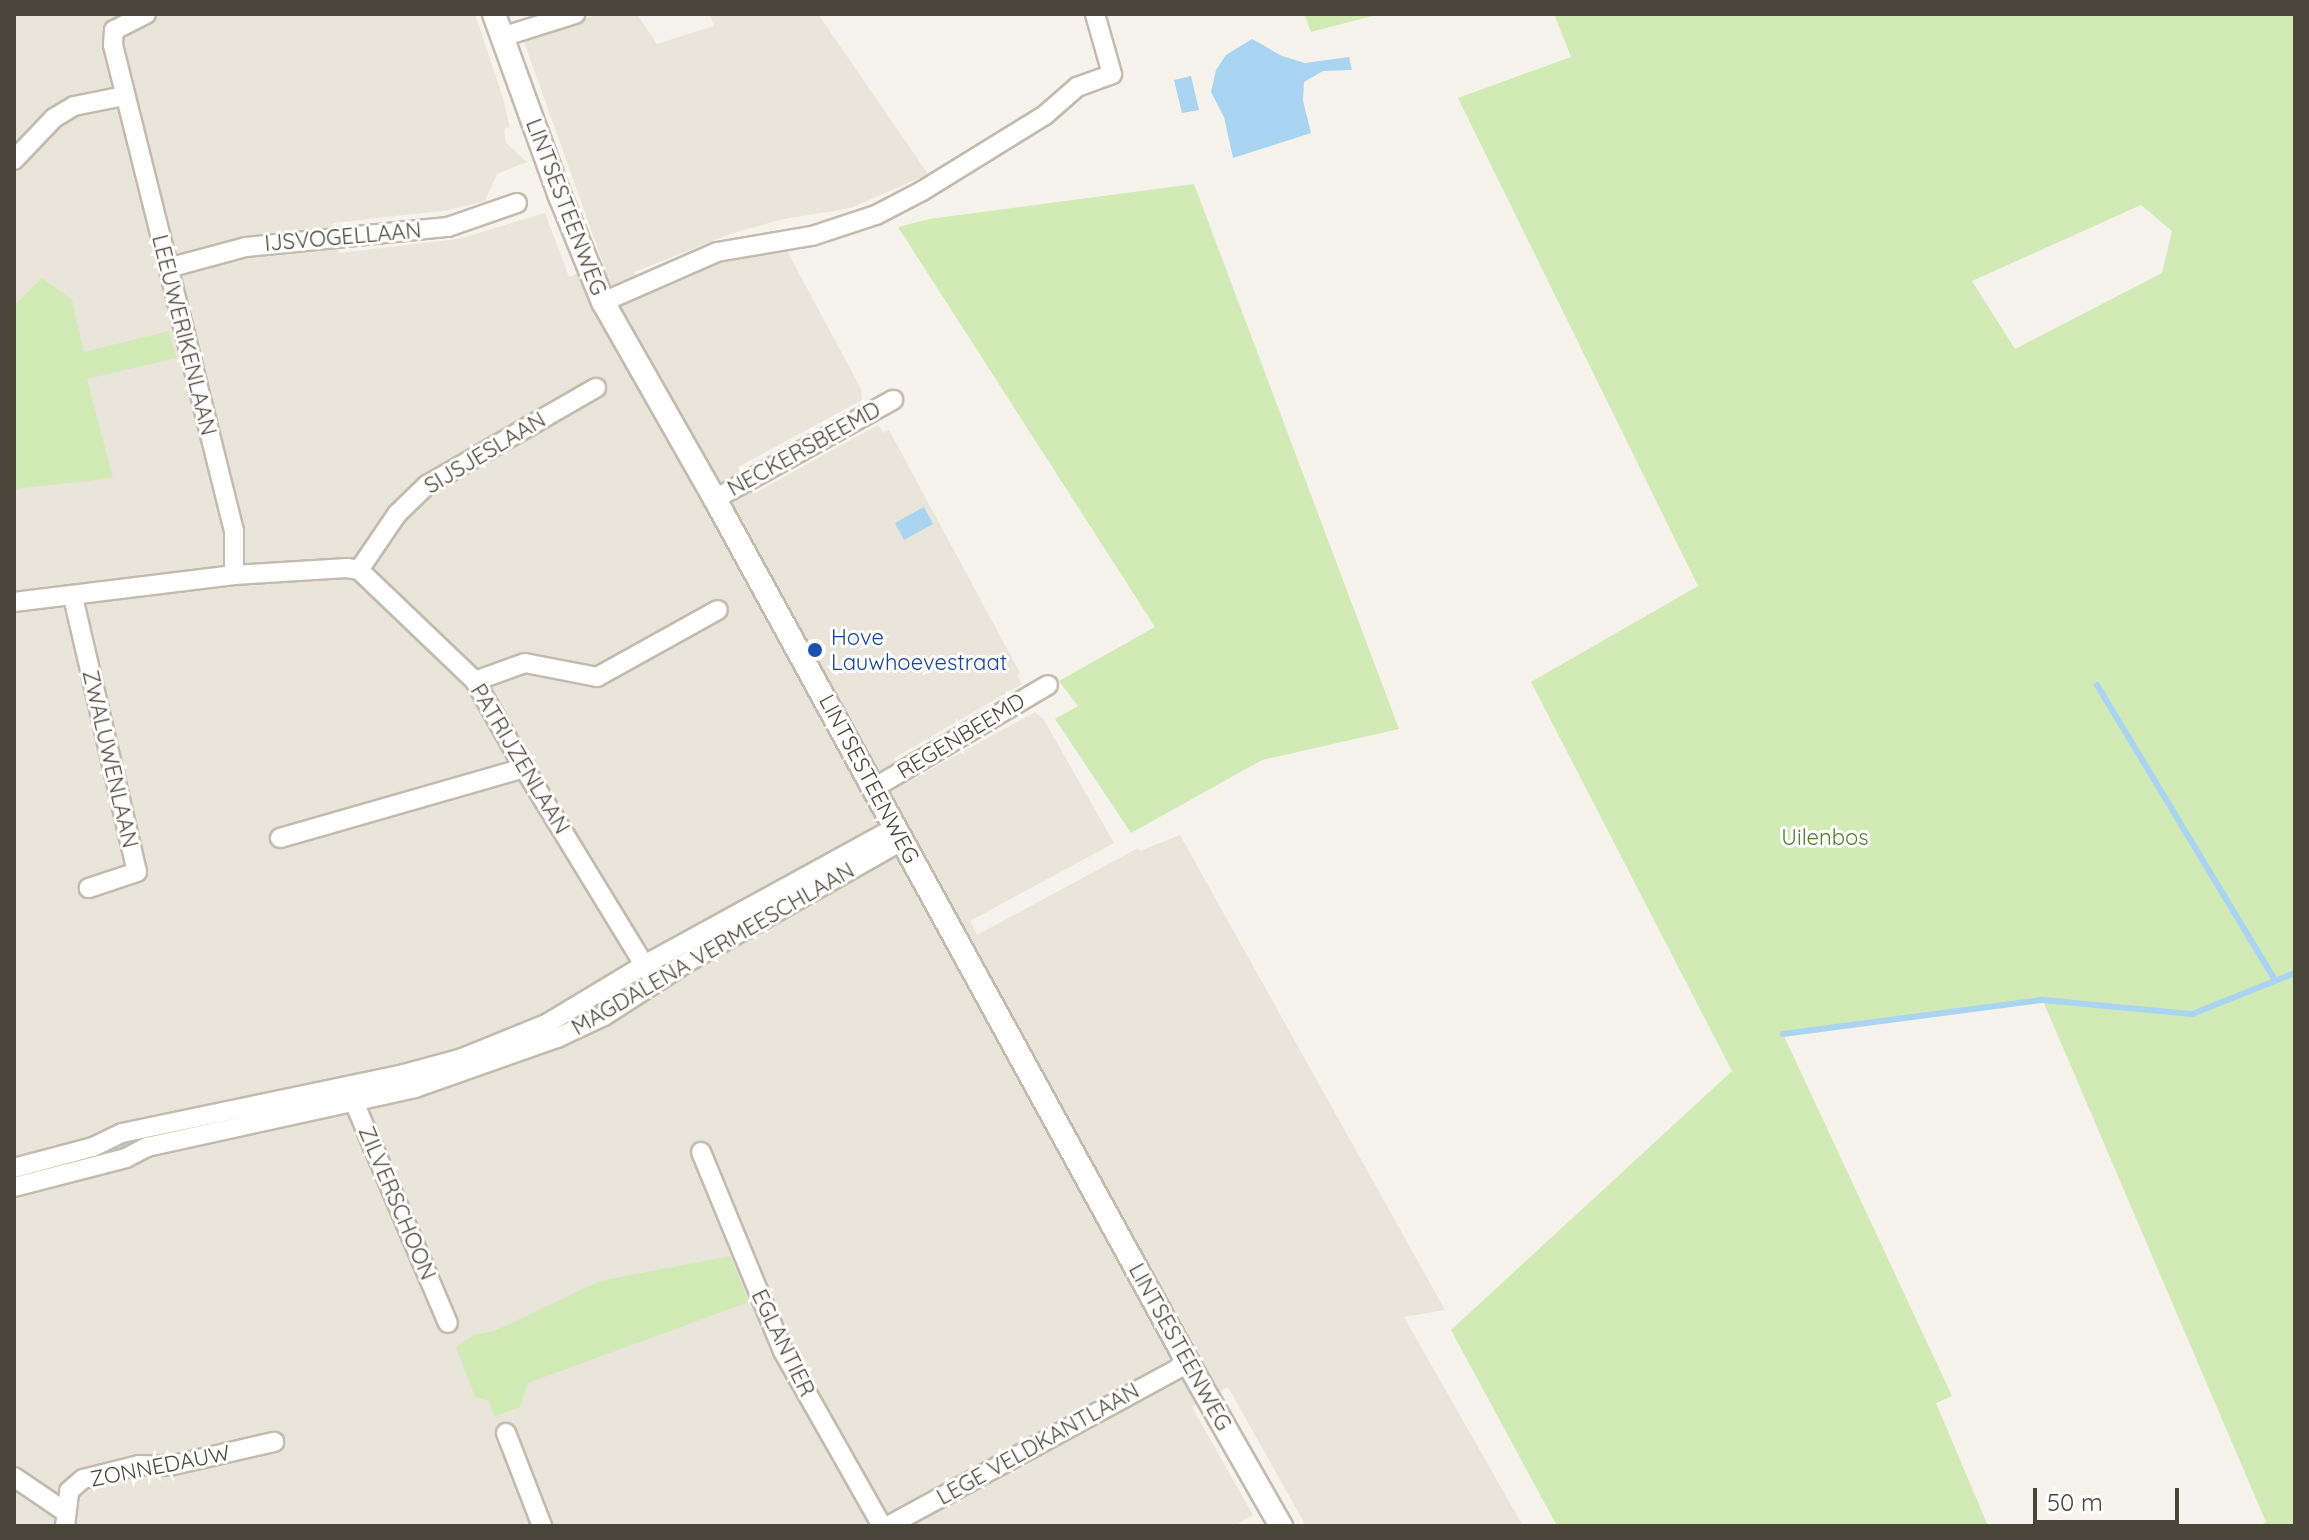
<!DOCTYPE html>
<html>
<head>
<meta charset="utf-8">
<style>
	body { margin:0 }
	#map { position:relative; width:2309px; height:1540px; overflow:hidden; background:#f6f3ec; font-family:Quicksand,sans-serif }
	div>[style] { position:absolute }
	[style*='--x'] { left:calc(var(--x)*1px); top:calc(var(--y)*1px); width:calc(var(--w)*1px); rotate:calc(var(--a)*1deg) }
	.residential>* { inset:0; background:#eae5da }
	.green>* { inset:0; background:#d2eab5 }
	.water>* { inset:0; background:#a9d4f2 }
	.stream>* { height:6px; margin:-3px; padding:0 3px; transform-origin:3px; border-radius:3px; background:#a9d4f2 }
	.roads { filter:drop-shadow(2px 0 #c2bbae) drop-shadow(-2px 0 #c2bbae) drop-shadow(0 2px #c2bbae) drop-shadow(0 -2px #c2bbae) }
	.minor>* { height:18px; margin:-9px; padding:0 9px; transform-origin:9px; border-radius:9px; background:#fff }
	.tertiary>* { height:22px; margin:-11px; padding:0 11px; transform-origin:11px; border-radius:11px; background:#fff }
	.dots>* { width:22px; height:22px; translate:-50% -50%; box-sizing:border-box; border:4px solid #fff; border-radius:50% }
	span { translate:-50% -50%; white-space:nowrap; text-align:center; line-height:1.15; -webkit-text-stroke:6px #fff; paint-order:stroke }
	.street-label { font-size:22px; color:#4b4439 }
	.transit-label { font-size:22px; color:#164399 }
	.left { translate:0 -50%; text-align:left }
	.park-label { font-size:22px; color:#4a7f2a }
	.frame { position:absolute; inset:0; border:16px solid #4b4439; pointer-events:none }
	.scale { position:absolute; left:2033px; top:1488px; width:146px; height:36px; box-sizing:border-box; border:4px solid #4b4439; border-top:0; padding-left:10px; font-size:24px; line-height:28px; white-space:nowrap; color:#4b4439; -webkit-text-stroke:6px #fff; paint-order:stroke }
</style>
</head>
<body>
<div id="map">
	<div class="residential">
		<div style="clip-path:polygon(14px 14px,475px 14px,503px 98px,510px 127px,504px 129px,506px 143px,527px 162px,497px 174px,485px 201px,449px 210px,333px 223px,339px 253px,458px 239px,545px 213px,569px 277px,603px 263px,523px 39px,599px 14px,637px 14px,657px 44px,714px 26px,710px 14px,818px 14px,928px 174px,851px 208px,784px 219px,730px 234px,634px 272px,645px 292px,731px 257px,786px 249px,861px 389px,862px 400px,738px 467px,753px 494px,878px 425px,883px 433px,889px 430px,1020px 673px,1017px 675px,1022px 684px,894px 758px,908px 782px,1035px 712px,1044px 720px,1114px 843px,970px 921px,977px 935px,1138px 848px,1140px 851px,1180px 835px,1445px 1310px,1404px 1317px,1523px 1526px,1306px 1526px,1228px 1387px,1192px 1407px,1253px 1515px,1234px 1526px,14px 1526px)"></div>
	</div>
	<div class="green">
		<div style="clip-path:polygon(1304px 14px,1380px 14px,1311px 32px)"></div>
		<div style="clip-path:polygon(evenodd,1554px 14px,2295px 14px,2295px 1526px,2259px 1526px,2266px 1522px,2043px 1001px,1783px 1034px,1952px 1396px,1936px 1403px,1988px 1526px,1557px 1526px,1451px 1330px,1732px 1071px,1531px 682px,1698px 586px,1458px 98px,1571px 57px,1554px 14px,2141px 205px,2172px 231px,2162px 273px,2015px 349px,1972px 281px,2141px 205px)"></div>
		<div style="clip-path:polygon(1194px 184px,1399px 729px,1262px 760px,1131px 833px,1055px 719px,1078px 706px,1059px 681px,1155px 627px,898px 227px,929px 219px)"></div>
		<div style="clip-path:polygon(42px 278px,72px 300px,84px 352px,169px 331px,176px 358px,87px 379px,113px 478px,14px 489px,14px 306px)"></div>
		<div style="clip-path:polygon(730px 1256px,749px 1302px,528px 1383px,520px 1407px,494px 1417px,489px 1401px,475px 1397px,456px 1347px,474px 1335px,494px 1331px,600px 1281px)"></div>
	</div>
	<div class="water">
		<div style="clip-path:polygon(1252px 39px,1282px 56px,1305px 63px,1349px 57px,1352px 70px,1323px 71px,1304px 82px,1303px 101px,1311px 133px,1233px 158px,1224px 117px,1211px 92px,1216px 70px,1226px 55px)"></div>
		<div style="clip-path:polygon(1191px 76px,1199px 110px,1182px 113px,1174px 80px)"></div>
		<div style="clip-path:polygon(924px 507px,933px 524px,904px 540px,895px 523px)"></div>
	</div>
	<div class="stream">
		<div style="--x:2097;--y:685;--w:342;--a:58.9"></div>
		<div style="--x:553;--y:1030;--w:64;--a:-27.8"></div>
		<div style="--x:1783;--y:1034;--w:262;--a:-7.5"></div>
		<div style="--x:2043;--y:1000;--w:150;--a:5.4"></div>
		<div style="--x:2192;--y:1014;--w:111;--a:-21.7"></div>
		<div style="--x:91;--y:1156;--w:40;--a:-20.2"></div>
		<div style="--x:129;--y:1142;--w:56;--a:-13.5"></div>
	</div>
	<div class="roads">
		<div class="minor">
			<div style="--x:146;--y:14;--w:36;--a:153"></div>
			<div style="--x:114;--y:30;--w:15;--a:94"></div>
			<div style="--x:113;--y:45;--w:501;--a:76.02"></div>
			<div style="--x:234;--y:531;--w:44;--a:90"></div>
			<div style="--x:502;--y:37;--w:77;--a:-17.5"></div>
			<div style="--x:14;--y:160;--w:58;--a:-46.4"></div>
			<div style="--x:54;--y:118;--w:23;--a:-31"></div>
			<div style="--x:74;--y:106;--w:51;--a:-11.3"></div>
			<div style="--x:168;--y:268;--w:81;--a:-15.1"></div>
			<div style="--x:246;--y:247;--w:203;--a:-5.7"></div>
			<div style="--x:448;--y:227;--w:73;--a:-19.2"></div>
			<div style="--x:603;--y:302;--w:124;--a:-23.7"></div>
			<div style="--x:717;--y:252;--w:96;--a:-9.6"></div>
			<div style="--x:812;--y:236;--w:67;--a:-18.2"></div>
			<div style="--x:876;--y:215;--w:52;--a:-27.6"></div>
			<div style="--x:922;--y:191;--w:145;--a:-31.7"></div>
			<div style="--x:1045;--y:115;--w:43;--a:-41.2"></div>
			<div style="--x:1077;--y:87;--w:37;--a:-20"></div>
			<div style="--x:1112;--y:74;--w:62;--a:-105.8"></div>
			<div style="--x:715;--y:499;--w:204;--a:-29.1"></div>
			<div style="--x:359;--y:570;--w:68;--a:-55.8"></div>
			<div style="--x:397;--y:514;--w:42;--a:-44"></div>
			<div style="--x:427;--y:485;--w:195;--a:-29.9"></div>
			<div style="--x:73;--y:597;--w:282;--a:76.9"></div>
			<div style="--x:137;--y:872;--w:51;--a:161.6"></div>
			<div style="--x:14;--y:602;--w:222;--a:-7"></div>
			<div style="--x:234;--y:575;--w:113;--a:-3.5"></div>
			<div style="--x:347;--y:568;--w:12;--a:9"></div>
			<div style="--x:359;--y:570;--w:161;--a:43.7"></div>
			<div style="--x:475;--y:681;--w:100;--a:60.6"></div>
			<div style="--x:524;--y:768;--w:240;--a:58.6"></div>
			<div style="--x:475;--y:681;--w:53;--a:-19.8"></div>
			<div style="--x:525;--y:663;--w:73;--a:11"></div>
			<div style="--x:597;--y:677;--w:138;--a:-29"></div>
			<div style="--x:874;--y:788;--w:202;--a:-30.6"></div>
			<div style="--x:280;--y:838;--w:254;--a:-16"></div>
			<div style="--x:349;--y:1090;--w:253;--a:67"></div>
			<div style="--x:701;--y:1152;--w:215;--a:67.6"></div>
			<div style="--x:783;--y:1351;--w:201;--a:60.5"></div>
			<div style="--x:14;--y:1168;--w:82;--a:-14.9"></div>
			<div style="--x:93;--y:1147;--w:32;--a:-26"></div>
			<div style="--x:122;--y:1133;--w:288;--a:-11.8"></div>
			<div style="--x:404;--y:1074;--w:60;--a:-15.4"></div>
			<div style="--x:462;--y:1058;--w:93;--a:-22.1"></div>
			<div style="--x:548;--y:1023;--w:112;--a:-31.1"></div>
			<div style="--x:644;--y:965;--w:285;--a:-28.7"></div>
			<div style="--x:14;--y:1187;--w:116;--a:-14.5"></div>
			<div style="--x:126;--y:1158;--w:24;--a:-28"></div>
			<div style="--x:147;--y:1147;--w:274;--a:-12.4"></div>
			<div style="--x:415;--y:1088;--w:151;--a:-19.4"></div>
			<div style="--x:557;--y:1038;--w:52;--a:-25.1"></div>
			<div style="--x:604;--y:1016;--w:98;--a:-32.9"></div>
			<div style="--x:686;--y:963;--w:248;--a:-29.5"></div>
			<div style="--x:506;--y:1433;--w:100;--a:68.8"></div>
			<div style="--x:14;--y:1477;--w:60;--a:34.2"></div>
			<div style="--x:65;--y:1526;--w:35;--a:-83"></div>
			<div style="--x:69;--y:1491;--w:18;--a:-41"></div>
			<div style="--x:83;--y:1479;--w:58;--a:-14"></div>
			<div style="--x:139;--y:1465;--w:30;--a:2"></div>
			<div style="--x:169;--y:1466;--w:108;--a:-12.9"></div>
			<div style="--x:888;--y:1526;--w:341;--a:-28.5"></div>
		</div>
		<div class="tertiary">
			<div style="--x:494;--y:14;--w:194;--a:70.1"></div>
			<div style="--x:560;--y:196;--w:114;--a:67.9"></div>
			<div style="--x:603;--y:302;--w:227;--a:60.4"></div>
			<div style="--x:715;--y:499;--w:985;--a:61.3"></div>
			<div style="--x:1188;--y:1363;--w:188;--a:60.3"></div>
		</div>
	</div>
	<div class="dots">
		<div style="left:815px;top:650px;background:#1a4fb4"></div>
	</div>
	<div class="street-label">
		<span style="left:566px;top:207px;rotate:69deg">LINTSESTEENWEG</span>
		<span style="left:343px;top:237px;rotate:-5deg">IJSVOGELLAAN</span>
		<span style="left:184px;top:335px;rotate:76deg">LEEUWERIKENLAAN</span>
		<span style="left:804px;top:449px;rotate:-29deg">NECKERSBEEMD</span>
		<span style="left:485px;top:453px;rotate:-31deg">SIJSJESLAAN</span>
		<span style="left:961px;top:736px;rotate:-31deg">REGENBEEMD</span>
		<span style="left:110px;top:759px;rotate:77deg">ZWALUWENLAAN</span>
		<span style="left:520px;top:759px;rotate:59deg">PATRIJZENLAAN</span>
		<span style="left:869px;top:779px;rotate:62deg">LINTSESTEENWEG</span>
		<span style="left:713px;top:949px;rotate:-30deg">MAGDALENA VERMEESCHLAAN</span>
		<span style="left:397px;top:1203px;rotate:67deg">ZILVERSCHOON</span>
		<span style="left:783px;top:1343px;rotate:64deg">EGLANTIER</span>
		<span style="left:1180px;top:1347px;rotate:61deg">LINTSESTEENWEG</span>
		<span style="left:1038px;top:1444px;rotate:-29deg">LEGE VELDKANTLAAN</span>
		<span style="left:160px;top:1466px;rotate:-11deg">ZONNEDAUW</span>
	</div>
	<div class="transit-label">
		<span class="left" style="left:831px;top:650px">Hove<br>Lauwhoevestraat</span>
	</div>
	<div class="park-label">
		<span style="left:1825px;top:838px">Uilenbos</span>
	</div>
	<div class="frame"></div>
	<div class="scale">50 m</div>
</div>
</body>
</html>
